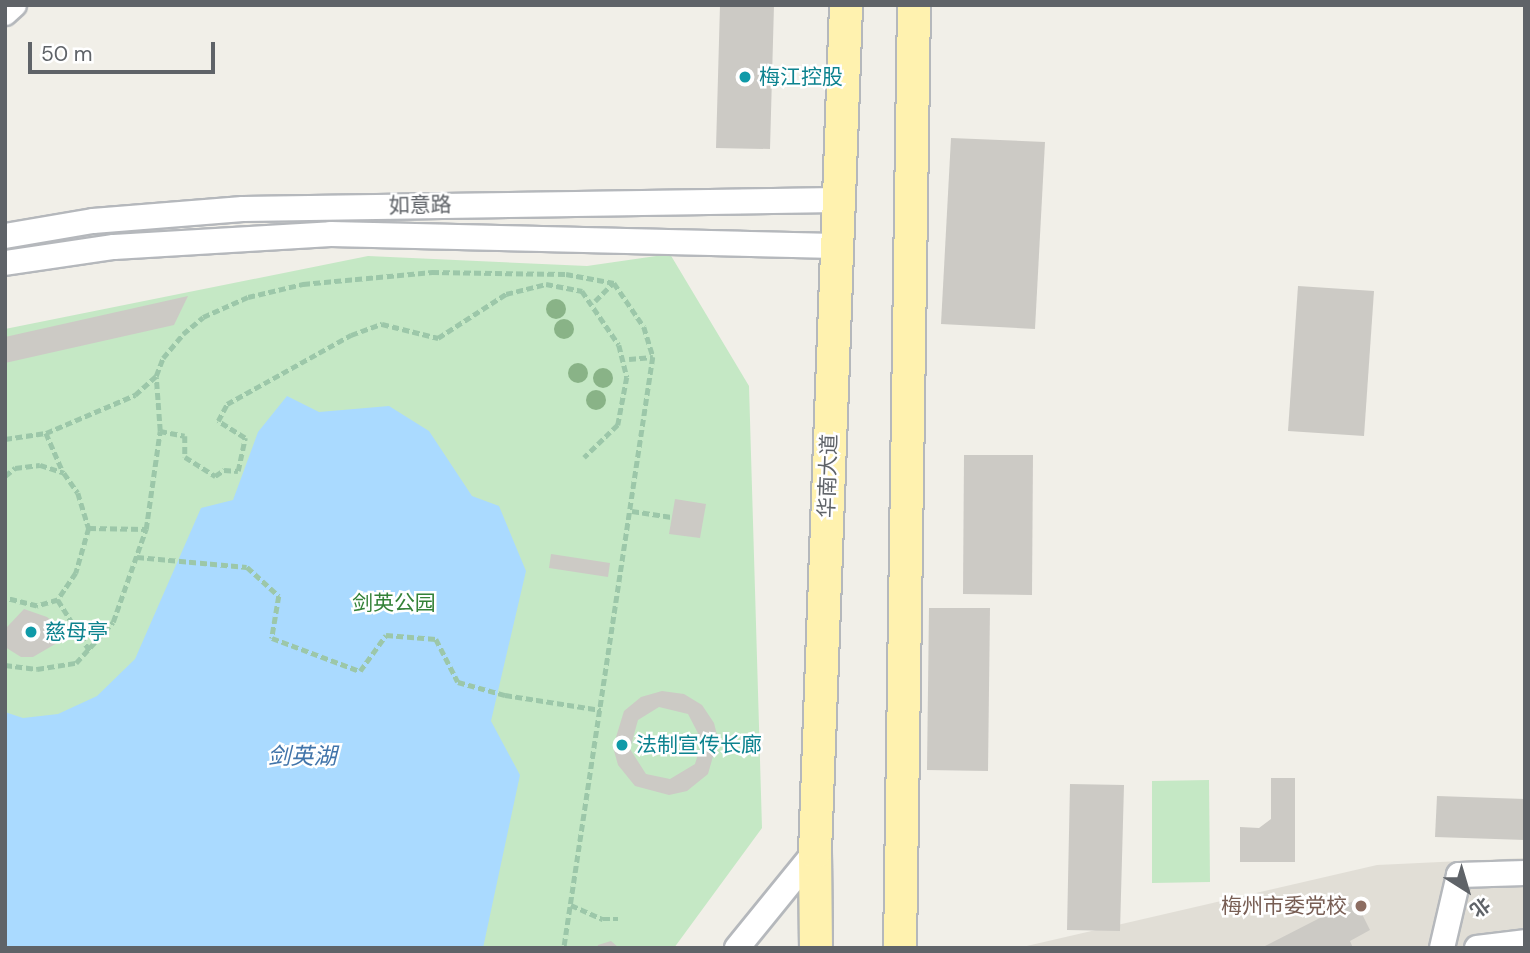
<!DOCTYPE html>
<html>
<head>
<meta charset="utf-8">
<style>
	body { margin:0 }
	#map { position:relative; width:1530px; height:953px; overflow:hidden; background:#f1efe8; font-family:"DM Sans","Noto Sans SC",sans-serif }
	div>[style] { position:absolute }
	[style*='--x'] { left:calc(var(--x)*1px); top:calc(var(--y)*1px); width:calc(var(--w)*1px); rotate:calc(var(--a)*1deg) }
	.education>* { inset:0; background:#e1ded6 }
	.green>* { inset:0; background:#c5e8c5 }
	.water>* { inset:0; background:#aadaff }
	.building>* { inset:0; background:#cccac5 }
	.path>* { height:4.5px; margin-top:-2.25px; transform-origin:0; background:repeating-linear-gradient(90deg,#9cc7a9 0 7px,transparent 0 10.5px) }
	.roads { filter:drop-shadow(2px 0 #b5b8bc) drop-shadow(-2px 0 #b5b8bc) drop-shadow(0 2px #b5b8bc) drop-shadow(0 -2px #b5b8bc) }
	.minor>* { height:24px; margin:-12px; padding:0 12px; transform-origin:12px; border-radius:12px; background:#fff }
	.major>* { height:32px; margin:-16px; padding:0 16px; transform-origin:16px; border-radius:16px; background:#fff2af }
	.trees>* { width:20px; height:20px; margin:-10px; border-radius:50%; background:#89b387 }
	.dots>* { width:19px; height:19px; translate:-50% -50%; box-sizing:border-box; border:4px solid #fff; border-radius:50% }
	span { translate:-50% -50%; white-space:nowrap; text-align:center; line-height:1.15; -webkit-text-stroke:5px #fff; paint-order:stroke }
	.culture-label { font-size:21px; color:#0d838f }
	.left { translate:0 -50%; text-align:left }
	.street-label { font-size:21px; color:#5f6368 }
	.park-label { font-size:21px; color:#348238 }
	.education-label { font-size:21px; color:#785e54 }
	.right { translate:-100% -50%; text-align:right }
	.water-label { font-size:23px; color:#4174aa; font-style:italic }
	.frame { position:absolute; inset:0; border:7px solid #5f6368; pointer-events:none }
	.north { position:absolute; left:1432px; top:855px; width:70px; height:70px; -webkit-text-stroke:5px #fff; paint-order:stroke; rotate:143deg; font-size:19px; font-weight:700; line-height:28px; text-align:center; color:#5f6368 }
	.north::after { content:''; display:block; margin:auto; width:24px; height:32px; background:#5f6368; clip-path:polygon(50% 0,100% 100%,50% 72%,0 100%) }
	.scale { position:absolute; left:28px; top:42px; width:187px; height:32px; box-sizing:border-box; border:4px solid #5f6368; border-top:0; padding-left:9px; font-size:21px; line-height:24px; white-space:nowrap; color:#5f6368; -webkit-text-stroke:5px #fff; paint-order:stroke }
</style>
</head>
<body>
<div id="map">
	<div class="education">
		<div style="clip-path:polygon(1525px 858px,1525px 948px,1018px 948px,1377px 865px)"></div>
	</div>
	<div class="green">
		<div style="clip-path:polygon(670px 254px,749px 386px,762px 828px,674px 948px,5px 948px,5px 329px,368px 256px,587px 266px)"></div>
		<div style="clip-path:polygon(1209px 780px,1210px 882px,1152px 883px,1152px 781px)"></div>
	</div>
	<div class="water">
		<div style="clip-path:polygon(287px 396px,319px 412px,389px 406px,429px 431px,472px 496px,499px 506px,526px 571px,491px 721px,520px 775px,483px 948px,5px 948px,5px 712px,23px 718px,58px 714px,97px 696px,135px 659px,201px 508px,233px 500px,258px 432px)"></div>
	</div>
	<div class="building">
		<div style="clip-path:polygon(720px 5px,774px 5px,770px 149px,716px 148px)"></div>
		<div style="clip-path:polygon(951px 138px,1045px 142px,1035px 329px,941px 324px)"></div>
		<div style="clip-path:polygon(1298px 286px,1374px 291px,1364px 436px,1288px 431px)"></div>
		<div style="clip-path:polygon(188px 296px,174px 325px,5px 363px,5px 337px)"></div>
		<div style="clip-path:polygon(964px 455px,1033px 455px,1032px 595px,963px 594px)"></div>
		<div style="clip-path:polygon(675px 499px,706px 504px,700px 538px,669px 534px)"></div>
		<div style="clip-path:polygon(551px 554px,610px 563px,608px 577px,549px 568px)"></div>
		<div style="clip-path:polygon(929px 608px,990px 608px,988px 771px,927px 770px)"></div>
		<div style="clip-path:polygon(24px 609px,47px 617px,57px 625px,57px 643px,33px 657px,21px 657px,5px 647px,7px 627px)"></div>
		<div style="clip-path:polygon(evenodd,662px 691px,684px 694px,702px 705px,714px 723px,718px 739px,708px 774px,687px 791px,669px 795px,635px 786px,618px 765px,613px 747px,624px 711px,641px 697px,662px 691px,659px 707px,688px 714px,702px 741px,695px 764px,670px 779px,646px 774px,630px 749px,638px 720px,659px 707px)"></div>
		<div style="clip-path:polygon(1271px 778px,1295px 778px,1295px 862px,1240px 862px,1240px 827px,1259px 828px,1271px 819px)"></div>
		<div style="clip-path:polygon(1070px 784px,1124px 785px,1120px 931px,1067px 930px)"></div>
		<div style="clip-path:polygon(1437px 796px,1525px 799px,1525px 840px,1435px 837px)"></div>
		<div style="clip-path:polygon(1355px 900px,1370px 930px,1350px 941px,1353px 948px,1261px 948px)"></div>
		<div style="clip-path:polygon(611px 941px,619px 948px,597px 948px,598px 945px)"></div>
	</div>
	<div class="path">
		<div style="--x:595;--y:301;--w:25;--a:-45"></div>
		<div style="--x:629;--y:359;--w:24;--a:-5"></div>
		<div style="--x:160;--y:431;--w:25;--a:11"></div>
		<div style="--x:185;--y:436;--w:21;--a:90"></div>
		<div style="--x:185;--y:457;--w:36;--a:32"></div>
		<div style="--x:215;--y:476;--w:11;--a:-34"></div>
		<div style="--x:224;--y:470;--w:14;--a:4"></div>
		<div style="--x:238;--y:471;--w:34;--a:-78"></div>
		<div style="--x:245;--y:438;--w:32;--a:-148"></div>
		<div style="--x:218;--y:421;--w:19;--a:-62"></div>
		<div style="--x:227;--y:404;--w:142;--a:-29.1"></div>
		<div style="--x:351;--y:335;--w:33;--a:-20"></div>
		<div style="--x:382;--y:324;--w:58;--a:14"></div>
		<div style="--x:438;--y:338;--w:81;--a:-32.9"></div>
		<div style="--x:506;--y:294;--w:41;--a:-14"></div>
		<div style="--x:546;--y:284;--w:37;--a:11"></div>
		<div style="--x:582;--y:291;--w:65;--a:55.6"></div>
		<div style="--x:619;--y:345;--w:33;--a:76"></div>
		<div style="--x:627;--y:377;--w:49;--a:100.6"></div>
		<div style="--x:618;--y:425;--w:47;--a:135.9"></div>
		<div style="--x:46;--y:433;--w:43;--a:66.4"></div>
		<div style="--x:5;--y:439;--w:41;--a:-8.3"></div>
		<div style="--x:46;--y:433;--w:97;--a:-23.1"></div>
		<div style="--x:135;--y:395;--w:28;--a:-42"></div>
		<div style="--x:156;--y:376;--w:19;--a:-69"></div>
		<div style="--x:163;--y:358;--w:31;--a:-50"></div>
		<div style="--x:183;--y:334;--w:26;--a:-40"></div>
		<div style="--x:203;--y:317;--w:49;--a:-24"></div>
		<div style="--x:248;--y:297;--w:57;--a:-13.3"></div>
		<div style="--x:303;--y:284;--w:130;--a:-5.3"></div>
		<div style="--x:432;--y:272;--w:134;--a:0.9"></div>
		<div style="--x:566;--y:274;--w:49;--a:10.6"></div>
		<div style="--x:614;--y:283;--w:53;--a:55.7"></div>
		<div style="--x:644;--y:327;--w:31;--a:73"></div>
		<div style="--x:653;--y:357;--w:598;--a:98.56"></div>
		<div style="--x:5;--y:476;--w:13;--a:-39"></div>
		<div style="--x:15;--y:468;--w:25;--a:-7"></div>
		<div style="--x:40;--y:465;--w:25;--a:18"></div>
		<div style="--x:64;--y:473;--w:24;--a:55"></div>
		<div style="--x:78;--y:493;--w:37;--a:73"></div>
		<div style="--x:89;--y:528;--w:47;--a:106.1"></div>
		<div style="--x:76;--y:573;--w:32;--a:124"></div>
		<div style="--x:58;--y:600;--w:22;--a:164"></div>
		<div style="--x:37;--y:606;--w:33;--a:-166"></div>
		<div style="--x:632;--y:511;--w:40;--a:8.5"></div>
		<div style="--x:89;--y:528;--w:57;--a:1"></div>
		<div style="--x:137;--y:557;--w:110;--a:5.2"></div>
		<div style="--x:247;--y:567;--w:43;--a:42.2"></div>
		<div style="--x:279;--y:596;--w:43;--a:99.5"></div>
		<div style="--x:272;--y:638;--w:94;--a:20.6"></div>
		<div style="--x:360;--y:671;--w:44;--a:-54.2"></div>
		<div style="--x:386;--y:635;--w:50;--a:4.6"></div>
		<div style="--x:436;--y:639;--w:48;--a:62.9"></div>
		<div style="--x:458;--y:682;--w:49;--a:15.5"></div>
		<div style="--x:505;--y:695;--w:97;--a:8.9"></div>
		<div style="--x:58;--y:600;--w:60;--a:57.9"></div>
		<div style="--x:5;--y:665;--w:32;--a:7"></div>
		<div style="--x:37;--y:669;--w:39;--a:-9"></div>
		<div style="--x:76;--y:663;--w:55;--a:-47.9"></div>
		<div style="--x:113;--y:622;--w:99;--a:-70.5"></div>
		<div style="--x:146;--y:529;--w:99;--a:-81.9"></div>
		<div style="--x:160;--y:431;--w:54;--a:-94.2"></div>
		<div style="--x:571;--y:905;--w:35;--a:24"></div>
		<div style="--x:603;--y:919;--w:15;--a:0"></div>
	</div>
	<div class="roads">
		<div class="minor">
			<div style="--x:5;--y:13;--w:12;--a:-42"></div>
			<div style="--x:5;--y:236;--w:89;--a:-9.7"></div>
			<div style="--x:93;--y:221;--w:150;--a:-4.6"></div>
			<div style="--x:243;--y:209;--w:594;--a:-0.87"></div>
			<div style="--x:5;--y:263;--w:110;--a:-8.4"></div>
			<div style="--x:114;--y:247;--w:217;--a:-3.4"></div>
			<div style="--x:331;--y:234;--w:504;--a:1.36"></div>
			<div style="--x:737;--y:948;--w:124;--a:-50.9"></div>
			<div style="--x:1442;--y:948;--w:75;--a:-76.9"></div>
			<div style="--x:1459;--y:875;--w:66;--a:-1.7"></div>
			<div style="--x:1477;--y:948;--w:48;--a:-7.1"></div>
		</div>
		<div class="major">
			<div style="--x:816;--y:948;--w:96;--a:-90.6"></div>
			<div style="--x:815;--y:852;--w:848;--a:-87.9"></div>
			<div style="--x:900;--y:948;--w:943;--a:-89.15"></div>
		</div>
	</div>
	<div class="trees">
		<div style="left:556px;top:309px"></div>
		<div style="left:564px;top:329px"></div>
		<div style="left:578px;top:373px"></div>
		<div style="left:603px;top:378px"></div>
		<div style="left:596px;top:400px"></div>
	</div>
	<div class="dots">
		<div style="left:745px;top:77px;background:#0f9aa8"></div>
		<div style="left:31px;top:632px;background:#0f9aa8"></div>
		<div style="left:622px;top:745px;background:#0f9aa8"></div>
		<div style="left:1361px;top:906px;background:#8d6e63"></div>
	</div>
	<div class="culture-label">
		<span class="left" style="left:759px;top:77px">梅江控股</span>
		<span class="left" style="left:45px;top:632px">慈母亭</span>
		<span class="left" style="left:636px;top:745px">法制宣传长廊</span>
	</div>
	<div class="street-label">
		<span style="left:420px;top:205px;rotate:-1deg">如意路</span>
		<span style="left:828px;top:476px;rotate:-88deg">华南大道</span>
	</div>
	<div class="park-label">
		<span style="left:394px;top:603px">剑英公园</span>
	</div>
	<div class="education-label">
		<span class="right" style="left:1347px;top:906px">梅州市委党校</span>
	</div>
	<div class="water-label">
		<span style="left:302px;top:756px">剑英湖</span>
	</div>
	<div class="frame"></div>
	<div class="north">北</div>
	<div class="scale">50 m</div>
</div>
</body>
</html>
